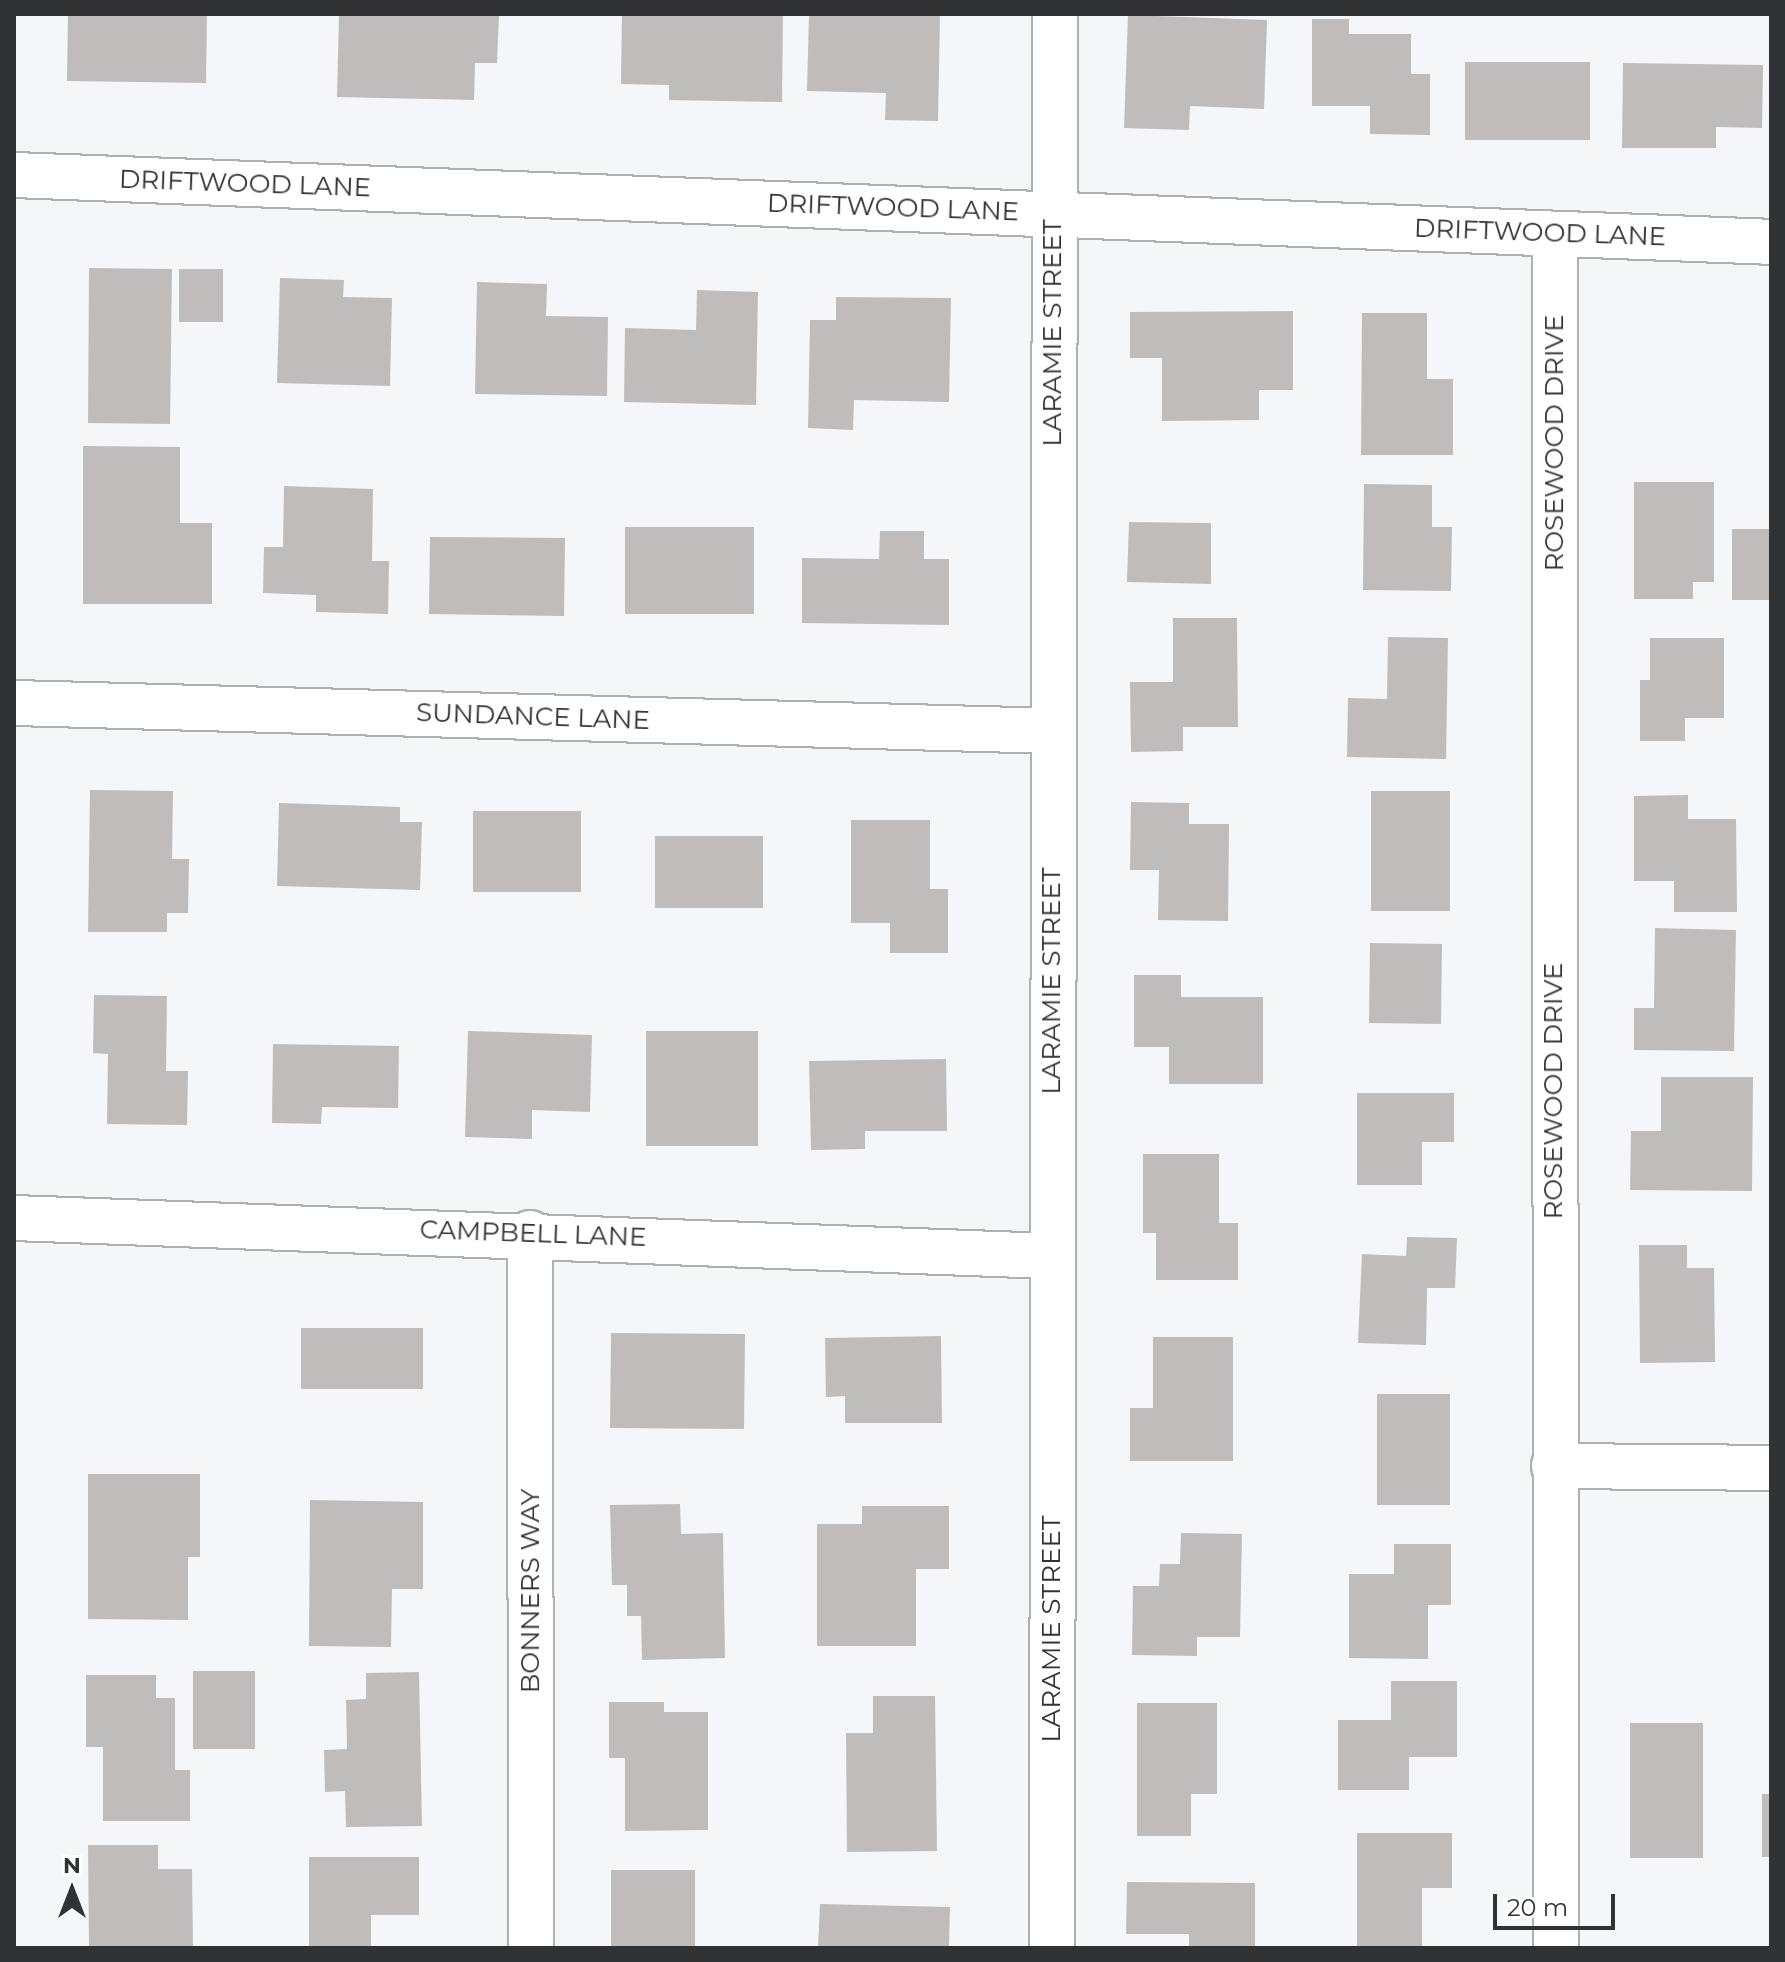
<!DOCTYPE html>
<html>
<head>
<meta charset="utf-8">
<style>
	body { margin:0 }
	#map { position:relative; width:1785px; height:1962px; overflow:hidden; background:#f4f6f8; font-family:Montserrat,sans-serif }
	div>[style] { position:absolute }
	[style*='--x'] { left:calc(var(--x)*1px); top:calc(var(--y)*1px); width:calc(var(--w)*1px); rotate:calc(var(--a)*1deg) }
	.building>* { inset:0; background:#bfbdbb }
	.roads { filter:drop-shadow(2px 0 #aeb0b2) drop-shadow(-2px 0 #aeb0b2) drop-shadow(0 2px #aeb0b2) drop-shadow(0 -2px #aeb0b2) }
	.minor>* { height:44px; margin:-22px; padding:0 22px; transform-origin:22px; border-radius:22px; background:#fff }
	span { translate:-50% -50%; white-space:nowrap; text-align:center; line-height:1.15; -webkit-text-stroke:7px #fff; paint-order:stroke }
	.street-label { font-size:26px; color:#313233 }
	.frame { position:absolute; inset:0; border:16px solid #313233; pointer-events:none }
	.north { position:absolute; left:32px; top:1850px; width:80px; height:80px; -webkit-text-stroke:6px #fff; paint-order:stroke; rotate:0deg; font-size:22px; font-weight:700; line-height:32px; text-align:center; color:#313233 }
	.north::after { content:''; display:block; margin:auto; width:28px; height:36px; background:#313233; clip-path:polygon(50% 0,100% 100%,50% 72%,0 100%) }
	.scale { position:absolute; left:1493px; top:1894px; width:122px; height:36px; box-sizing:border-box; border:4px solid #313233; border-top:0; padding-left:10px; font-size:24px; line-height:28px; white-space:nowrap; color:#313233; -webkit-text-stroke:6px #fff; paint-order:stroke }
</style>
</head>
<body>
<div id="map">
	<div class="building">
		<div style="clip-path:polygon(68px 14px,207px 14px,206px 83px,67px 81px)"></div>
		<div style="clip-path:polygon(339px 14px,499px 14px,497px 63px,475px 63px,474px 100px,337px 97px)"></div>
		<div style="clip-path:polygon(622px 14px,783px 14px,782px 102px,669px 100px,669px 85px,621px 84px)"></div>
		<div style="clip-path:polygon(809px 14px,940px 14px,938px 121px,885px 120px,886px 93px,807px 91px)"></div>
		<div style="clip-path:polygon(1128px 15px,1267px 20px,1264px 109px,1190px 106px,1189px 130px,1124px 128px)"></div>
		<div style="clip-path:polygon(1312px 19px,1349px 19px,1349px 34px,1411px 34px,1411px 74px,1430px 74px,1430px 135px,1370px 134px,1370px 106px,1312px 106px)"></div>
		<div style="clip-path:polygon(1465px 62px,1590px 62px,1590px 140px,1465px 140px)"></div>
		<div style="clip-path:polygon(1623px 63px,1763px 65px,1762px 128px,1716px 127px,1716px 148px,1622px 148px)"></div>
		<div style="clip-path:polygon(89px 268px,172px 269px,170px 424px,88px 423px)"></div>
		<div style="clip-path:polygon(179px 269px,223px 269px,223px 322px,179px 322px)"></div>
		<div style="clip-path:polygon(280px 278px,344px 280px,343px 297px,392px 298px,390px 386px,277px 383px)"></div>
		<div style="clip-path:polygon(477px 282px,547px 284px,546px 316px,608px 317px,607px 396px,475px 394px)"></div>
		<div style="clip-path:polygon(697px 290px,758px 292px,756px 405px,624px 402px,625px 328px,696px 330px)"></div>
		<div style="clip-path:polygon(836px 297px,951px 298px,949px 402px,854px 400px,853px 430px,808px 428px,810px 320px,836px 320px)"></div>
		<div style="clip-path:polygon(1293px 311px,1293px 390px,1259px 390px,1259px 420px,1162px 421px,1162px 358px,1130px 358px,1130px 312px)"></div>
		<div style="clip-path:polygon(1362px 313px,1427px 313px,1427px 379px,1453px 379px,1453px 455px,1361px 455px)"></div>
		<div style="clip-path:polygon(83px 446px,180px 447px,180px 523px,212px 523px,212px 604px,83px 604px)"></div>
		<div style="clip-path:polygon(1634px 482px,1714px 482px,1714px 582px,1693px 582px,1693px 599px,1634px 599px)"></div>
		<div style="clip-path:polygon(1364px 484px,1432px 485px,1432px 527px,1452px 527px,1451px 591px,1363px 590px)"></div>
		<div style="clip-path:polygon(284px 486px,373px 489px,372px 561px,389px 561px,388px 614px,316px 612px,316px 595px,263px 593px,264px 547px,283px 547px)"></div>
		<div style="clip-path:polygon(1129px 522px,1211px 523px,1211px 584px,1127px 582px)"></div>
		<div style="clip-path:polygon(625px 527px,754px 527px,754px 614px,625px 614px)"></div>
		<div style="clip-path:polygon(1732px 529px,1771px 529px,1771px 600px,1732px 600px)"></div>
		<div style="clip-path:polygon(880px 531px,924px 531px,924px 559px,949px 559px,949px 625px,802px 623px,802px 558px,879px 559px)"></div>
		<div style="clip-path:polygon(430px 537px,565px 538px,564px 616px,429px 614px)"></div>
		<div style="clip-path:polygon(1173px 618px,1237px 618px,1238px 727px,1183px 727px,1183px 751px,1131px 752px,1130px 682px,1173px 682px)"></div>
		<div style="clip-path:polygon(1388px 637px,1448px 638px,1446px 759px,1347px 757px,1348px 698px,1387px 699px)"></div>
		<div style="clip-path:polygon(1650px 638px,1724px 638px,1724px 718px,1685px 718px,1685px 741px,1640px 741px,1640px 680px,1650px 680px)"></div>
		<div style="clip-path:polygon(90px 790px,173px 791px,172px 859px,189px 859px,188px 913px,167px 913px,167px 932px,88px 932px)"></div>
		<div style="clip-path:polygon(1371px 791px,1450px 791px,1450px 911px,1371px 911px)"></div>
		<div style="clip-path:polygon(1688px 795px,1688px 819px,1736px 819px,1737px 912px,1674px 912px,1674px 881px,1634px 881px,1634px 796px)"></div>
		<div style="clip-path:polygon(1131px 802px,1189px 803px,1189px 824px,1229px 824px,1228px 921px,1158px 920px,1159px 870px,1130px 870px)"></div>
		<div style="clip-path:polygon(279px 803px,400px 807px,400px 822px,422px 822px,420px 890px,277px 886px)"></div>
		<div style="clip-path:polygon(473px 811px,581px 811px,581px 892px,473px 892px)"></div>
		<div style="clip-path:polygon(851px 820px,930px 820px,930px 889px,948px 889px,948px 953px,890px 953px,890px 923px,851px 923px)"></div>
		<div style="clip-path:polygon(655px 836px,763px 836px,763px 908px,655px 908px)"></div>
		<div style="clip-path:polygon(1655px 928px,1736px 930px,1734px 1051px,1634px 1050px,1634px 1008px,1654px 1008px)"></div>
		<div style="clip-path:polygon(1370px 943px,1442px 944px,1441px 1024px,1369px 1023px)"></div>
		<div style="clip-path:polygon(1134px 975px,1181px 975px,1181px 997px,1263px 997px,1263px 1084px,1169px 1084px,1169px 1047px,1134px 1047px)"></div>
		<div style="clip-path:polygon(94px 995px,167px 996px,166px 1071px,188px 1071px,187px 1125px,107px 1124px,108px 1054px,93px 1053px)"></div>
		<div style="clip-path:polygon(468px 1031px,592px 1035px,590px 1112px,532px 1110px,532px 1139px,465px 1137px)"></div>
		<div style="clip-path:polygon(646px 1031px,758px 1031px,758px 1146px,646px 1146px)"></div>
		<div style="clip-path:polygon(273px 1044px,399px 1046px,398px 1108px,322px 1107px,321px 1124px,272px 1123px)"></div>
		<div style="clip-path:polygon(946px 1059px,947px 1131px,865px 1131px,865px 1149px,811px 1150px,809px 1061px)"></div>
		<div style="clip-path:polygon(1661px 1077px,1753px 1077px,1752px 1191px,1630px 1190px,1631px 1131px,1661px 1131px)"></div>
		<div style="clip-path:polygon(1357px 1093px,1454px 1093px,1454px 1142px,1422px 1142px,1422px 1185px,1357px 1185px)"></div>
		<div style="clip-path:polygon(1143px 1154px,1219px 1154px,1219px 1223px,1238px 1223px,1238px 1280px,1156px 1280px,1156px 1233px,1143px 1233px)"></div>
		<div style="clip-path:polygon(1407px 1237px,1457px 1238px,1455px 1288px,1427px 1288px,1426px 1345px,1358px 1343px,1362px 1254px,1406px 1256px)"></div>
		<div style="clip-path:polygon(1639px 1245px,1687px 1245px,1687px 1268px,1714px 1268px,1715px 1362px,1640px 1363px)"></div>
		<div style="clip-path:polygon(301px 1328px,423px 1328px,423px 1389px,301px 1389px)"></div>
		<div style="clip-path:polygon(611px 1333px,745px 1334px,744px 1429px,610px 1428px)"></div>
		<div style="clip-path:polygon(941px 1336px,942px 1423px,845px 1423px,845px 1396px,826px 1397px,825px 1338px)"></div>
		<div style="clip-path:polygon(1153px 1337px,1233px 1337px,1233px 1461px,1130px 1461px,1130px 1408px,1153px 1408px)"></div>
		<div style="clip-path:polygon(1377px 1394px,1450px 1394px,1450px 1505px,1377px 1505px)"></div>
		<div style="clip-path:polygon(88px 1474px,200px 1474px,200px 1557px,188px 1557px,188px 1620px,88px 1619px)"></div>
		<div style="clip-path:polygon(310px 1500px,423px 1502px,423px 1589px,392px 1589px,391px 1647px,309px 1646px)"></div>
		<div style="clip-path:polygon(680px 1504px,681px 1534px,723px 1533px,725px 1658px,642px 1660px,641px 1616px,627px 1616px,627px 1585px,612px 1585px,610px 1505px)"></div>
		<div style="clip-path:polygon(862px 1506px,949px 1506px,949px 1569px,916px 1569px,916px 1646px,817px 1646px,817px 1524px,862px 1524px)"></div>
		<div style="clip-path:polygon(1181px 1533px,1242px 1534px,1240px 1637px,1197px 1637px,1197px 1656px,1132px 1655px,1133px 1586px,1159px 1586px,1160px 1564px,1180px 1564px)"></div>
		<div style="clip-path:polygon(1394px 1544px,1451px 1544px,1451px 1605px,1428px 1605px,1428px 1659px,1349px 1658px,1349px 1574px,1394px 1574px)"></div>
		<div style="clip-path:polygon(193px 1671px,255px 1671px,255px 1749px,193px 1749px)"></div>
		<div style="clip-path:polygon(419px 1672px,422px 1826px,346px 1827px,345px 1791px,325px 1792px,324px 1750px,347px 1749px,346px 1700px,366px 1699px,366px 1673px)"></div>
		<div style="clip-path:polygon(86px 1675px,156px 1675px,156px 1698px,175px 1698px,175px 1770px,190px 1770px,190px 1821px,103px 1821px,103px 1747px,86px 1747px)"></div>
		<div style="clip-path:polygon(1391px 1681px,1457px 1681px,1457px 1757px,1409px 1757px,1409px 1790px,1338px 1790px,1338px 1720px,1391px 1720px)"></div>
		<div style="clip-path:polygon(873px 1696px,935px 1696px,937px 1851px,847px 1852px,846px 1733px,873px 1733px)"></div>
		<div style="clip-path:polygon(609px 1702px,664px 1702px,664px 1712px,708px 1712px,708px 1830px,625px 1831px,625px 1758px,609px 1758px)"></div>
		<div style="clip-path:polygon(1137px 1703px,1217px 1703px,1217px 1794px,1191px 1794px,1191px 1836px,1137px 1836px)"></div>
		<div style="clip-path:polygon(1630px 1723px,1703px 1723px,1703px 1858px,1630px 1858px)"></div>
		<div style="clip-path:polygon(1762px 1794px,1771px 1794px,1771px 1857px,1762px 1857px)"></div>
		<div style="clip-path:polygon(1357px 1833px,1452px 1833px,1452px 1888px,1422px 1888px,1422px 1946px,1357px 1946px)"></div>
		<div style="clip-path:polygon(88px 1845px,158px 1845px,158px 1869px,192px 1869px,193px 1948px,89px 1948px)"></div>
		<div style="clip-path:polygon(309px 1857px,419px 1857px,419px 1915px,371px 1915px,371px 1948px,309px 1948px)"></div>
		<div style="clip-path:polygon(611px 1870px,695px 1870px,695px 1948px,611px 1948px)"></div>
		<div style="clip-path:polygon(1127px 1882px,1255px 1883px,1255px 1948px,1189px 1948px,1189px 1934px,1126px 1934px)"></div>
		<div style="clip-path:polygon(820px 1904px,950px 1907px,949px 1948px,818px 1948px)"></div>
	</div>
	<div class="roads">
		<div class="minor">
			<div style="--x:14;--y:175;--w:1758;--a:2.18"></div>
			<div style="--x:1555;--y:234;--w:1714;--a:89.97"></div>
			<div style="--x:14;--y:703;--w:1039;--a:1.54"></div>
			<div style="--x:14;--y:1218;--w:1038;--a:2.1"></div>
			<div style="--x:530;--y:1233;--w:715;--a:89.92"></div>
			<div style="--x:1554;--y:1466;--w:217;--a:0.5"></div>
			<div style="--x:1052;--y:1948;--w:1934;--a:-89.91"></div>
		</div>
	</div>
	<div class="street-label">
		<span style="left:245px;top:184px;rotate:2deg">DRIFTWOOD LANE</span>
		<span style="left:893px;top:208px;rotate:2deg">DRIFTWOOD LANE</span>
		<span style="left:1540px;top:233px;rotate:2deg">DRIFTWOOD LANE</span>
		<span style="left:1053px;top:333px;rotate:-90deg">LARAMIE STREET</span>
		<span style="left:1555px;top:443px;rotate:-90deg">ROSEWOOD DRIVE</span>
		<span style="left:533px;top:717px;rotate:2deg">SUNDANCE LANE</span>
		<span style="left:1052px;top:981px;rotate:-90deg">LARAMIE STREET</span>
		<span style="left:1554px;top:1091px;rotate:-90deg">ROSEWOOD DRIVE</span>
		<span style="left:533px;top:1234px;rotate:2deg">CAMPBELL LANE</span>
		<span style="left:531px;top:1591px;rotate:-90deg">BONNERS WAY</span>
		<span style="left:1052px;top:1629px;rotate:-90deg">LARAMIE STREET</span>
	</div>
	<div class="frame"></div>
	<div class="north">N</div>
	<div class="scale">20 m</div>
</div>
</body>
</html>
